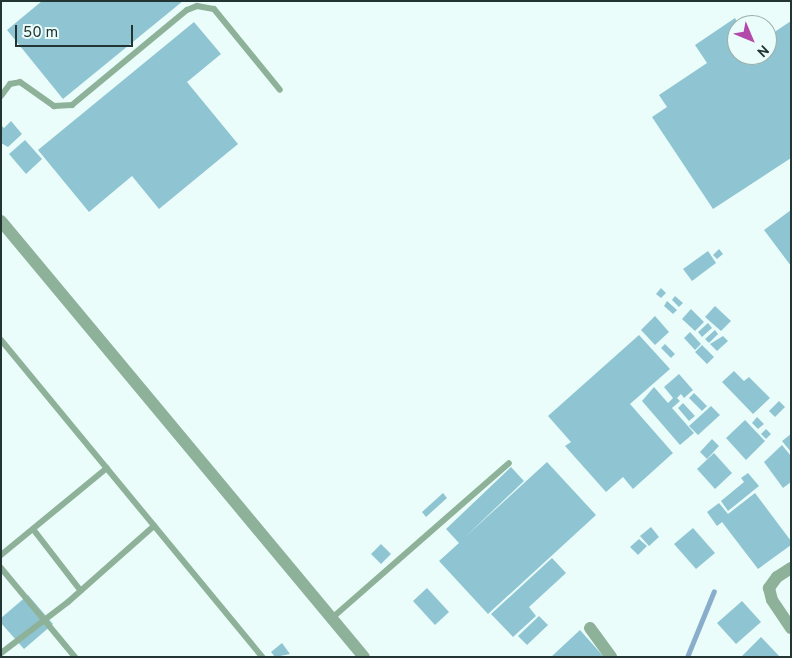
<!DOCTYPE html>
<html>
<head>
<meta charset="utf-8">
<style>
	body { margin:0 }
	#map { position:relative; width:792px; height:658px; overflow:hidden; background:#ebfdfa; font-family:Overpass,sans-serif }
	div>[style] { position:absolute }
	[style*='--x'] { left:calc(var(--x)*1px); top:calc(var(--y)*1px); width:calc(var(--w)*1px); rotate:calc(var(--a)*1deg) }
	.stream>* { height:5px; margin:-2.5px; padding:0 2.5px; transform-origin:2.5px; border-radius:2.5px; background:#89aecb }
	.building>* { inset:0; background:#8fc5d2 }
	.lane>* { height:6px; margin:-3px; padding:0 3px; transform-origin:3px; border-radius:3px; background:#8eb299 }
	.street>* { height:12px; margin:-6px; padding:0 6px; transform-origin:6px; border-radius:6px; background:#8eb299 }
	span { translate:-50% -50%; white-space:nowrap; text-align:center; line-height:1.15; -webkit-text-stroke:4.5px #ebfdfa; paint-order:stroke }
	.frame { position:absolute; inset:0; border:2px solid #233532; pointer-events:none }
	.north { position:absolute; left:727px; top:15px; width:50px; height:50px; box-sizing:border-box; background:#ebfdfa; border:1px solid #9badaa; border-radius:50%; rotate:135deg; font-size:14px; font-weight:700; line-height:20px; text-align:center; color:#233532 }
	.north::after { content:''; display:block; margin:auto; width:18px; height:22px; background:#b34aab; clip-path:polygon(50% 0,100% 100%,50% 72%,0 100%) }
	.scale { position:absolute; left:15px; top:25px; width:118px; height:22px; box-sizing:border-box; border:2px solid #233532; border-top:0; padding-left:6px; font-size:15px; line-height:18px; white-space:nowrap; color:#233532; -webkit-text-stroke:4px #ebfdfa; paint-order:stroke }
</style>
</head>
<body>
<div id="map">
	<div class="stream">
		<div style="--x:687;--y:657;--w:71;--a:-67.8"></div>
	</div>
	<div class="building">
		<div style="clip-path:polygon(42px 1px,183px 1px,63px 99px,7px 30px)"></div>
		<div style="clip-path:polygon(735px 18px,739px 25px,737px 55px,767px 55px,767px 37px,791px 21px,791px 158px,713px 209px,652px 117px,667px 107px,659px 95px,707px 63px,695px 45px)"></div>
		<div style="clip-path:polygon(194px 22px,221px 54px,187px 82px,238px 144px,159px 209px,132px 176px,89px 212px,38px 150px)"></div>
		<div style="clip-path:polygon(11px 121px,22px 134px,8px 147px,1px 143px,1px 125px,4px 128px)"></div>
		<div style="clip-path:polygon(25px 140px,42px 159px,26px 174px,9px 154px)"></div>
		<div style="clip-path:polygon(791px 210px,791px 266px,764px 230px)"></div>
		<div style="clip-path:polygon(719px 249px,723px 254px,717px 259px,713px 255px)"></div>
		<div style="clip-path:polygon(708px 251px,716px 263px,692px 281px,683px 269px)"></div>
		<div style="clip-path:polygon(661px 288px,666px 293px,661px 298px,656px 294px)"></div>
		<div style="clip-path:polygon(675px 296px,683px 303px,679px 307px,672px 300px)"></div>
		<div style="clip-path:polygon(667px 301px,677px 310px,673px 314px,664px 306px)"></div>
		<div style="clip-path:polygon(715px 306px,731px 321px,721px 331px,705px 317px)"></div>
		<div style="clip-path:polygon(691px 309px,704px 322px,695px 331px,682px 319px)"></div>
		<div style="clip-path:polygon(655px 316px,669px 332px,655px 345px,641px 330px)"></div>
		<div style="clip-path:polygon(708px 323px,712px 328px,702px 337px,698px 332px)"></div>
		<div style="clip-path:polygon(715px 330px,718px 334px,709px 343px,705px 339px)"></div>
		<div style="clip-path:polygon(690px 332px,701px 344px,695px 350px,684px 338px)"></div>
		<div style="clip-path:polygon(639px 335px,670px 369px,630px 404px,673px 453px,633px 489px,623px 477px,606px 492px,565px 446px,571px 442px,548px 416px)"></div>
		<div style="clip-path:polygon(723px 336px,728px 341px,717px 351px,710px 344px)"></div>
		<div style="clip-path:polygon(665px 344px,675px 354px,671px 358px,661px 348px)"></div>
		<div style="clip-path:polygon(702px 345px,714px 357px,707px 364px,695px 352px)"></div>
		<div style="clip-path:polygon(734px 371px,744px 381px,749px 377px,770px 398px,753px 414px,722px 382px)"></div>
		<div style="clip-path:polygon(679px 374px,693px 390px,684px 398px,681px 394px,677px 398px,680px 401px,672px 408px,694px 433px,680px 445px,642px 401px,654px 387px,668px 403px,673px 398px,664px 387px)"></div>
		<div style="clip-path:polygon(694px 393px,707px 406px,702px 411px,689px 398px)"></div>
		<div style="clip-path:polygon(779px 401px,785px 407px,775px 417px,769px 411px)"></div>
		<div style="clip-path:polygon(683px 403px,695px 416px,689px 421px,678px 408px)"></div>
		<div style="clip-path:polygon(711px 406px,720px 415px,698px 435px,689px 426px)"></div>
		<div style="clip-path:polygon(757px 417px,764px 424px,758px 429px,752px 423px)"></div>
		<div style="clip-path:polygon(745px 420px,765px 441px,746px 460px,726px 438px)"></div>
		<div style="clip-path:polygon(766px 429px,771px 434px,766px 439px,761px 434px)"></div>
		<div style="clip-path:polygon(791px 434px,791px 452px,782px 441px)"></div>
		<div style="clip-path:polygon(712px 439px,719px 446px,707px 459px,700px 452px)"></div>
		<div style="clip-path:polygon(782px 445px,791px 456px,791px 482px,783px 488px,764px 462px)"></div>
		<div style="clip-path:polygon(714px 453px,732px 473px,715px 489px,697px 469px)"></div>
		<div style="clip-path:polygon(547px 462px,596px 515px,488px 614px,439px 561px,459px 543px,446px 529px,511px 467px,524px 481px,464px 538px)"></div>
		<div style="clip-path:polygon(748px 473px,759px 486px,728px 511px,721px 501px,744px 482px,741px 478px)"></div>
		<div style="clip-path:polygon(443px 493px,447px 498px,426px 517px,422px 512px)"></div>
		<div style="clip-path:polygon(755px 493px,791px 541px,791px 545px,758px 569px,722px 522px,717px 526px,707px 512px,719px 503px,728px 514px)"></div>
		<div style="clip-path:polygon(651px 527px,659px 537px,649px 546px,640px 536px)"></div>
		<div style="clip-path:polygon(693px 528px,715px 553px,696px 569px,674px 544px)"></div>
		<div style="clip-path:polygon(639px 539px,647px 546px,638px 555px,630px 547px)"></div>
		<div style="clip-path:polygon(381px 544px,391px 554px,381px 564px,371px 554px)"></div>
		<div style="clip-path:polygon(552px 558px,566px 573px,529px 607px,536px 616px,513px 637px,491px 614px)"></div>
		<div style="clip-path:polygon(427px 588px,449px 612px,435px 625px,413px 601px)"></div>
		<div style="clip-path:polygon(28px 595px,53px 624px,24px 649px,1px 623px,1px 618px)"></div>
		<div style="clip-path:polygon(742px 601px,761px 622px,736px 644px,717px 623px)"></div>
		<div style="clip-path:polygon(539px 616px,548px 625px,527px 645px,518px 636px)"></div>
		<div style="clip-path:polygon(580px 630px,604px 657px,551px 657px)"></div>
		<div style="clip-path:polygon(761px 637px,780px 657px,741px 657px)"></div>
		<div style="clip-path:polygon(282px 643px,290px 654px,275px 657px,271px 652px)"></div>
	</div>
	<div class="lane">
		<div style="--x:1;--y:96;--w:15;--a:-53"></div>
		<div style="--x:10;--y:84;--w:10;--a:-11"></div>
		<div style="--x:20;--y:82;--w:42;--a:35.2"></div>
		<div style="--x:54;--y:106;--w:18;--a:-3"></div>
		<div style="--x:72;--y:105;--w:149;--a:-39.6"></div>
		<div style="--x:187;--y:10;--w:11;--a:-22"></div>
		<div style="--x:197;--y:6;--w:17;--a:10"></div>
		<div style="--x:214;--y:9;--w:104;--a:50.8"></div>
		<div style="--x:1;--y:340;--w:411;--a:50.5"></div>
		<div style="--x:33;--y:529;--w:78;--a:52.3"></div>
		<div style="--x:1;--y:555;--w:137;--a:-39.4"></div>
		<div style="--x:1;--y:568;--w:116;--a:50.3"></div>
		<div style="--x:332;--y:618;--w:235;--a:-41.2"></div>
		<div style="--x:1;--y:653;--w:84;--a:-37.3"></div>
		<div style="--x:68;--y:602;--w:115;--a:-41.5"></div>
	</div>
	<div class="street">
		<div style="--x:1;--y:221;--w:567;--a:50.22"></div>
		<div style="--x:791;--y:568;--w:17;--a:147"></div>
		<div style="--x:777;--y:577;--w:14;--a:126"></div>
		<div style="--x:769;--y:588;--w:12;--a:76"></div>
		<div style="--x:772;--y:600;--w:34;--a:56"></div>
		<div style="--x:590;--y:628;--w:36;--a:54"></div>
	</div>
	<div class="frame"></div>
	<div class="north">N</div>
	<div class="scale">50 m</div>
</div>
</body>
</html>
